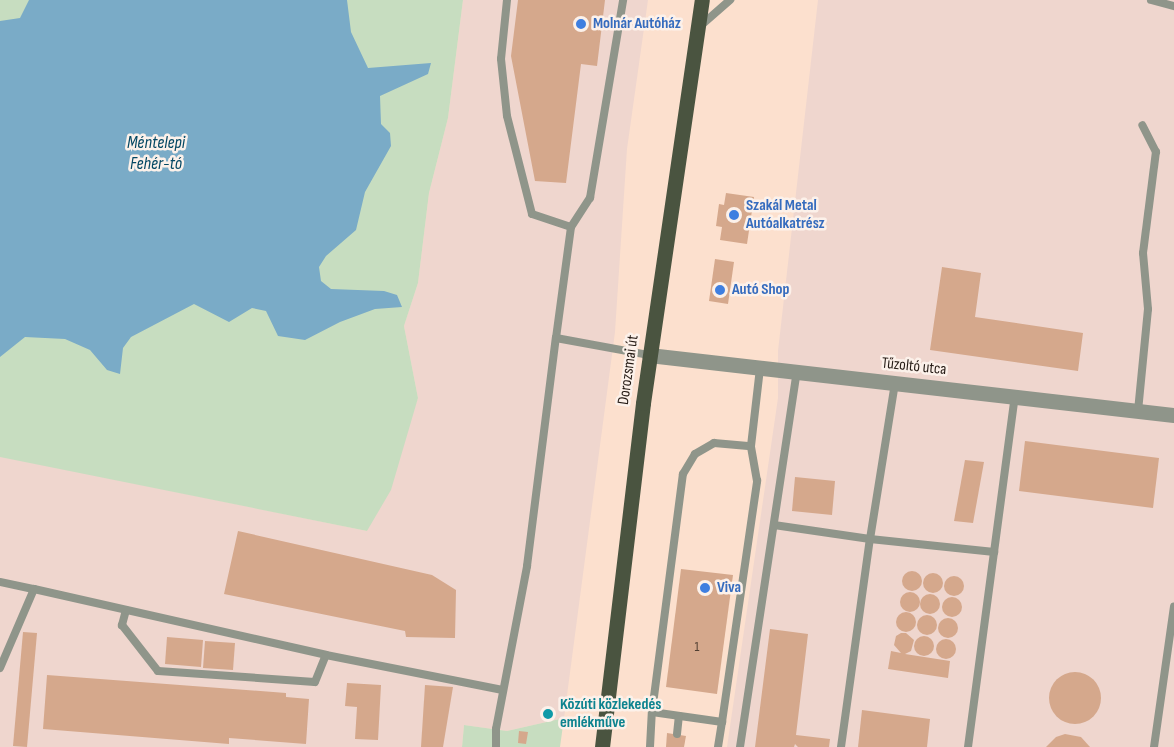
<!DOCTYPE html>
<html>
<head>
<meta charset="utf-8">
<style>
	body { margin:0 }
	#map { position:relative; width:1174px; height:747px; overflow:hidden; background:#fce0ce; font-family:"Sofia Sans Condensed",sans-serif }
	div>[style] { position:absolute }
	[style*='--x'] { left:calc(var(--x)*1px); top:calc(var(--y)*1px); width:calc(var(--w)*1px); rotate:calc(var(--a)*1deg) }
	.industrial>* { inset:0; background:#efd6ce }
	.green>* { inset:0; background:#c7ddc0 }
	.water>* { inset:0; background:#7aabc7 }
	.building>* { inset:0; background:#d5a88c }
	.round { border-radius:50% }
	.lane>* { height:8px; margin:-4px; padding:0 4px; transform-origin:4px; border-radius:4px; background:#8f958a }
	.street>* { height:15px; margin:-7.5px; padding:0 7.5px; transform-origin:7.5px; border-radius:7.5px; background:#8f958a }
	.primary>* { height:15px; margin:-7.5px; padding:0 7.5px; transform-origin:7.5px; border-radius:7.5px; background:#4a5440 }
	.dots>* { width:16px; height:16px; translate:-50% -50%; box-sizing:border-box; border:3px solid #fcf1ea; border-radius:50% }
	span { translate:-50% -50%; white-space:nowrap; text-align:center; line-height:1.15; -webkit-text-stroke:5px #fcf1ea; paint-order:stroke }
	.number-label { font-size:14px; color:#503e32 }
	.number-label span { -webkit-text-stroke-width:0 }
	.shop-label { font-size:16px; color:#366cbe; font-weight:700 }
	.left { translate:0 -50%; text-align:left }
	.street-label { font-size:16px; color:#241a14 }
	.culture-label { font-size:16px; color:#0d838f; font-weight:700 }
	.water-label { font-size:18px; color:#034763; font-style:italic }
</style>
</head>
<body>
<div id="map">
	<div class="industrial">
		<div style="clip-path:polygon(463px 0,648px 0,627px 149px,615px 332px,564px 718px,507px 731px,464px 725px,462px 747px,0 747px,0 456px,367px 531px,418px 398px,404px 326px,418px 283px,429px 193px,448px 118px)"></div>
		<div style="clip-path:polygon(818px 0,1174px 0,1174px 747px,727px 747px,778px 398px,778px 351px)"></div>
	</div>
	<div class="green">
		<div style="clip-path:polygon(0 0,463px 0,448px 118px,429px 193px,418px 283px,404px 326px,418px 398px,391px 490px,367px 531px,0 457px)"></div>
		<div style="clip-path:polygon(564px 718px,560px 747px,462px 747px,464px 725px,507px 731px)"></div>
	</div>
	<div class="water">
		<div style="clip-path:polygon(29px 0,347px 0,351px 32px,368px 68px,431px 63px,428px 74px,380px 96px,381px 124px,390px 133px,391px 146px,365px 192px,356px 230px,326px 256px,319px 267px,321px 281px,331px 289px,384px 291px,397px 295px,402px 307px,375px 309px,340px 322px,305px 340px,278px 336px,266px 311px,252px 308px,229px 322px,194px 304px,131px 337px,123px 348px,120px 374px,107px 370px,90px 350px,65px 339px,25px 337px,0 357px,0 21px,20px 18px)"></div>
	</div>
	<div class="building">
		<div style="clip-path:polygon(518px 0,605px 0,597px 66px,581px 64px,566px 183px,535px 181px,511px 56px)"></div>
		<div style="clip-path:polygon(726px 193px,754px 197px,747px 244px,720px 240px,722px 227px,716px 226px,719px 204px,724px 205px)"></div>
		<div style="clip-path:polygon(715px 259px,734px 262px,728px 304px,709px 301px)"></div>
		<div style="clip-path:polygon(942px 267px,981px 273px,975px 317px,1083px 333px,1078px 371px,930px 350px)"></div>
		<div style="clip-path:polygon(1025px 441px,1159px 458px,1153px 508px,1019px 491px)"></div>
		<div style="clip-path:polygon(965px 460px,984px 462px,973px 523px,954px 521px)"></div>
		<div style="clip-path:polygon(795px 477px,835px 481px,832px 515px,792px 511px)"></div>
		<div style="clip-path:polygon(238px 531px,432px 575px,456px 590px,455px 638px,406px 637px,405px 631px,224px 594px)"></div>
		<div style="clip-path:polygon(681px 569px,733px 575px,717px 694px,666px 687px)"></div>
		<div class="round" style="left:902px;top:571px;width:20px;height:20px"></div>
		<div class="round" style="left:923px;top:573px;width:20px;height:20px"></div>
		<div class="round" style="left:944px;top:576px;width:20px;height:20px"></div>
		<div class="round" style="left:900px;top:592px;width:20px;height:20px"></div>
		<div class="round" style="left:920px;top:594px;width:20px;height:20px"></div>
		<div class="round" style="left:942px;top:597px;width:20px;height:20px"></div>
		<div class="round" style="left:896px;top:612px;width:20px;height:20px"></div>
		<div class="round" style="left:917px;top:615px;width:20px;height:20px"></div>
		<div class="round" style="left:938px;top:618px;width:20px;height:20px"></div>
		<div style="clip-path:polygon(770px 629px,808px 634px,796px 735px,830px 739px,829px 747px,798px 747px,795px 744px,794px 747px,755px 747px)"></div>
		<div style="clip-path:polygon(23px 632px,37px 633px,27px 747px,13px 746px)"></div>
		<div style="clip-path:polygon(901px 633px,906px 633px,914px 640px,911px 651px,905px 654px,950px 661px,948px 678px,888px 669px,891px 651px,901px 653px,894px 645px,896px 636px)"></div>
		<div class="round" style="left:914px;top:636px;width:20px;height:20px"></div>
		<div style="clip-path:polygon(167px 637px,203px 640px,201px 667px,165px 664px)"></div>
		<div class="round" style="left:936px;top:639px;width:20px;height:20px"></div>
		<div style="clip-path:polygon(205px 641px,235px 643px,233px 670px,203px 668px)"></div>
		<div class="round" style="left:1049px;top:672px;width:52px;height:52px"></div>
		<div style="clip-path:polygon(47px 675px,286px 693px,286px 697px,309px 699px,306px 744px,229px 738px,229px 744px,43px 729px)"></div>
		<div style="clip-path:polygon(347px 683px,381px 685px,378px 740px,355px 739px,357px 707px,345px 706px)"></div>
		<div style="clip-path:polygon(425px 685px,453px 687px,443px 747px,421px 747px)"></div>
		<div style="clip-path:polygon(862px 710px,930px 719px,927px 747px,858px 747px)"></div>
		<div style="clip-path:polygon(519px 731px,528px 732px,526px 744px,518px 743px)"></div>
		<div style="clip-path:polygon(667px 733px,686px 736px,684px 747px,666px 747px)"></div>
		<div style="clip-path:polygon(1065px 734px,1081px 737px,1090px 747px,1046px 747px,1056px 737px)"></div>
	</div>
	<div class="lane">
		<div style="--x:507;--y:0;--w:59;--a:95.8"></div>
		<div style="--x:501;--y:59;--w:57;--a:84"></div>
		<div style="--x:507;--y:116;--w:101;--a:75.7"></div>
		<div style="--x:532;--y:214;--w:41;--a:18.4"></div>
		<div style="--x:1151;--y:0;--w:24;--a:15"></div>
		<div style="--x:698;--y:28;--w:43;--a:-41.2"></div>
		<div style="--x:556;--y:338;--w:112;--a:-82.3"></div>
		<div style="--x:571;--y:227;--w:35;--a:-57"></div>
		<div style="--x:590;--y:198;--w:201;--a:-80.5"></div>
		<div style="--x:1138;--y:411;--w:102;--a:-84.4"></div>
		<div style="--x:1148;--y:309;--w:56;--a:-95.1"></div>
		<div style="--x:1143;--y:253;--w:102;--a:-82.7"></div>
		<div style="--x:1156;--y:152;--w:30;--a:-117"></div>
		<div style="--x:774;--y:525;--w:97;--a:8.3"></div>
		<div style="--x:870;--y:539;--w:158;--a:-80.9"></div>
		<div style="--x:0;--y:582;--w:35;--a:12"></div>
		<div style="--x:126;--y:610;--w:16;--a:105"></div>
		<div style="--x:122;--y:625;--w:58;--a:52"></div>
		<div style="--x:158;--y:671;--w:157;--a:4"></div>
		<div style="--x:315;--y:682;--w:29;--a:-68"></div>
		<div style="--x:0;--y:668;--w:86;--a:-66.7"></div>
		<div style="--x:34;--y:589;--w:299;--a:12.7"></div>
		<div style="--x:326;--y:655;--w:180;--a:11.2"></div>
		<div style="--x:652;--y:712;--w:71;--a:8.1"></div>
		<div style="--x:722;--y:722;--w:244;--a:-81.7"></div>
		<div style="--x:757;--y:481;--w:36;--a:-100"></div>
		<div style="--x:751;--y:446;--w:79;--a:-83.4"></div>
		<div style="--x:677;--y:734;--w:18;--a:-84"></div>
		<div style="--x:496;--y:747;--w:18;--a:-90"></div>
		<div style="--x:496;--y:729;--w:166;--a:-79.2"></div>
		<div style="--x:527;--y:566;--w:230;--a:-82.8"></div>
		<div style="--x:556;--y:338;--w:95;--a:10.4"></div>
		<div style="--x:650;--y:747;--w:35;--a:-87"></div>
		<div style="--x:652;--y:712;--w:240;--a:-82.6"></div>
		<div style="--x:683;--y:474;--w:23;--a:-59"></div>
		<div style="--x:695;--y:454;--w:22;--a:-30"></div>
		<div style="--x:714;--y:443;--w:37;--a:5"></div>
		<div style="--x:718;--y:747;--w:25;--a:-81"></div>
		<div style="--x:740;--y:747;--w:379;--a:-81.4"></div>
		<div style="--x:841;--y:747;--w:210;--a:-82.1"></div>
		<div style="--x:870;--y:539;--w:125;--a:6"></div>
		<div style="--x:968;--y:747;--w:353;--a:-82.4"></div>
		<div style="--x:1154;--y:747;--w:142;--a:-81.9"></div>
	</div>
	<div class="street">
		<div style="--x:649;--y:355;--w:528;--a:6.52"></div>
	</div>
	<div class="primary">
		<div style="--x:602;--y:747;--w:346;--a:-83.2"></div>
		<div style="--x:643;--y:403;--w:407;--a:-81.7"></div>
	</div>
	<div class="dots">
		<div style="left:581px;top:24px;background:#3f7fe0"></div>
		<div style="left:734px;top:215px;background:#3f7fe0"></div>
		<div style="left:720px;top:290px;background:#3f7fe0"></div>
		<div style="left:705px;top:588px;background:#3f7fe0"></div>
		<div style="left:548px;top:714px;background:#0f9aa8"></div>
	</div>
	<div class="number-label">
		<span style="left:697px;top:647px">1</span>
	</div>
	<div class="shop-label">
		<span class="left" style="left:593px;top:24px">Molnár Autóház</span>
		<span class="left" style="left:746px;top:215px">Szakál Metal<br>Autóalkatrész</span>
		<span class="left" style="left:732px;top:290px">Autó Shop</span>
		<span class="left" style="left:717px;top:588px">Viva</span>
	</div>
	<div class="street-label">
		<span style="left:914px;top:367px;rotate:6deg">Tűzoltó utca</span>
		<span style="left:629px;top:370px;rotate:-82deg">Dorozsmai út</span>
	</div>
	<div class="culture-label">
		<span class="left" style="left:560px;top:714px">Közúti közlekedés<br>emlékműve</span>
	</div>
	<div class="water-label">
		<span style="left:156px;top:154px">Méntelepi<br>Fehér-tó</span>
	</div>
</div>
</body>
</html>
